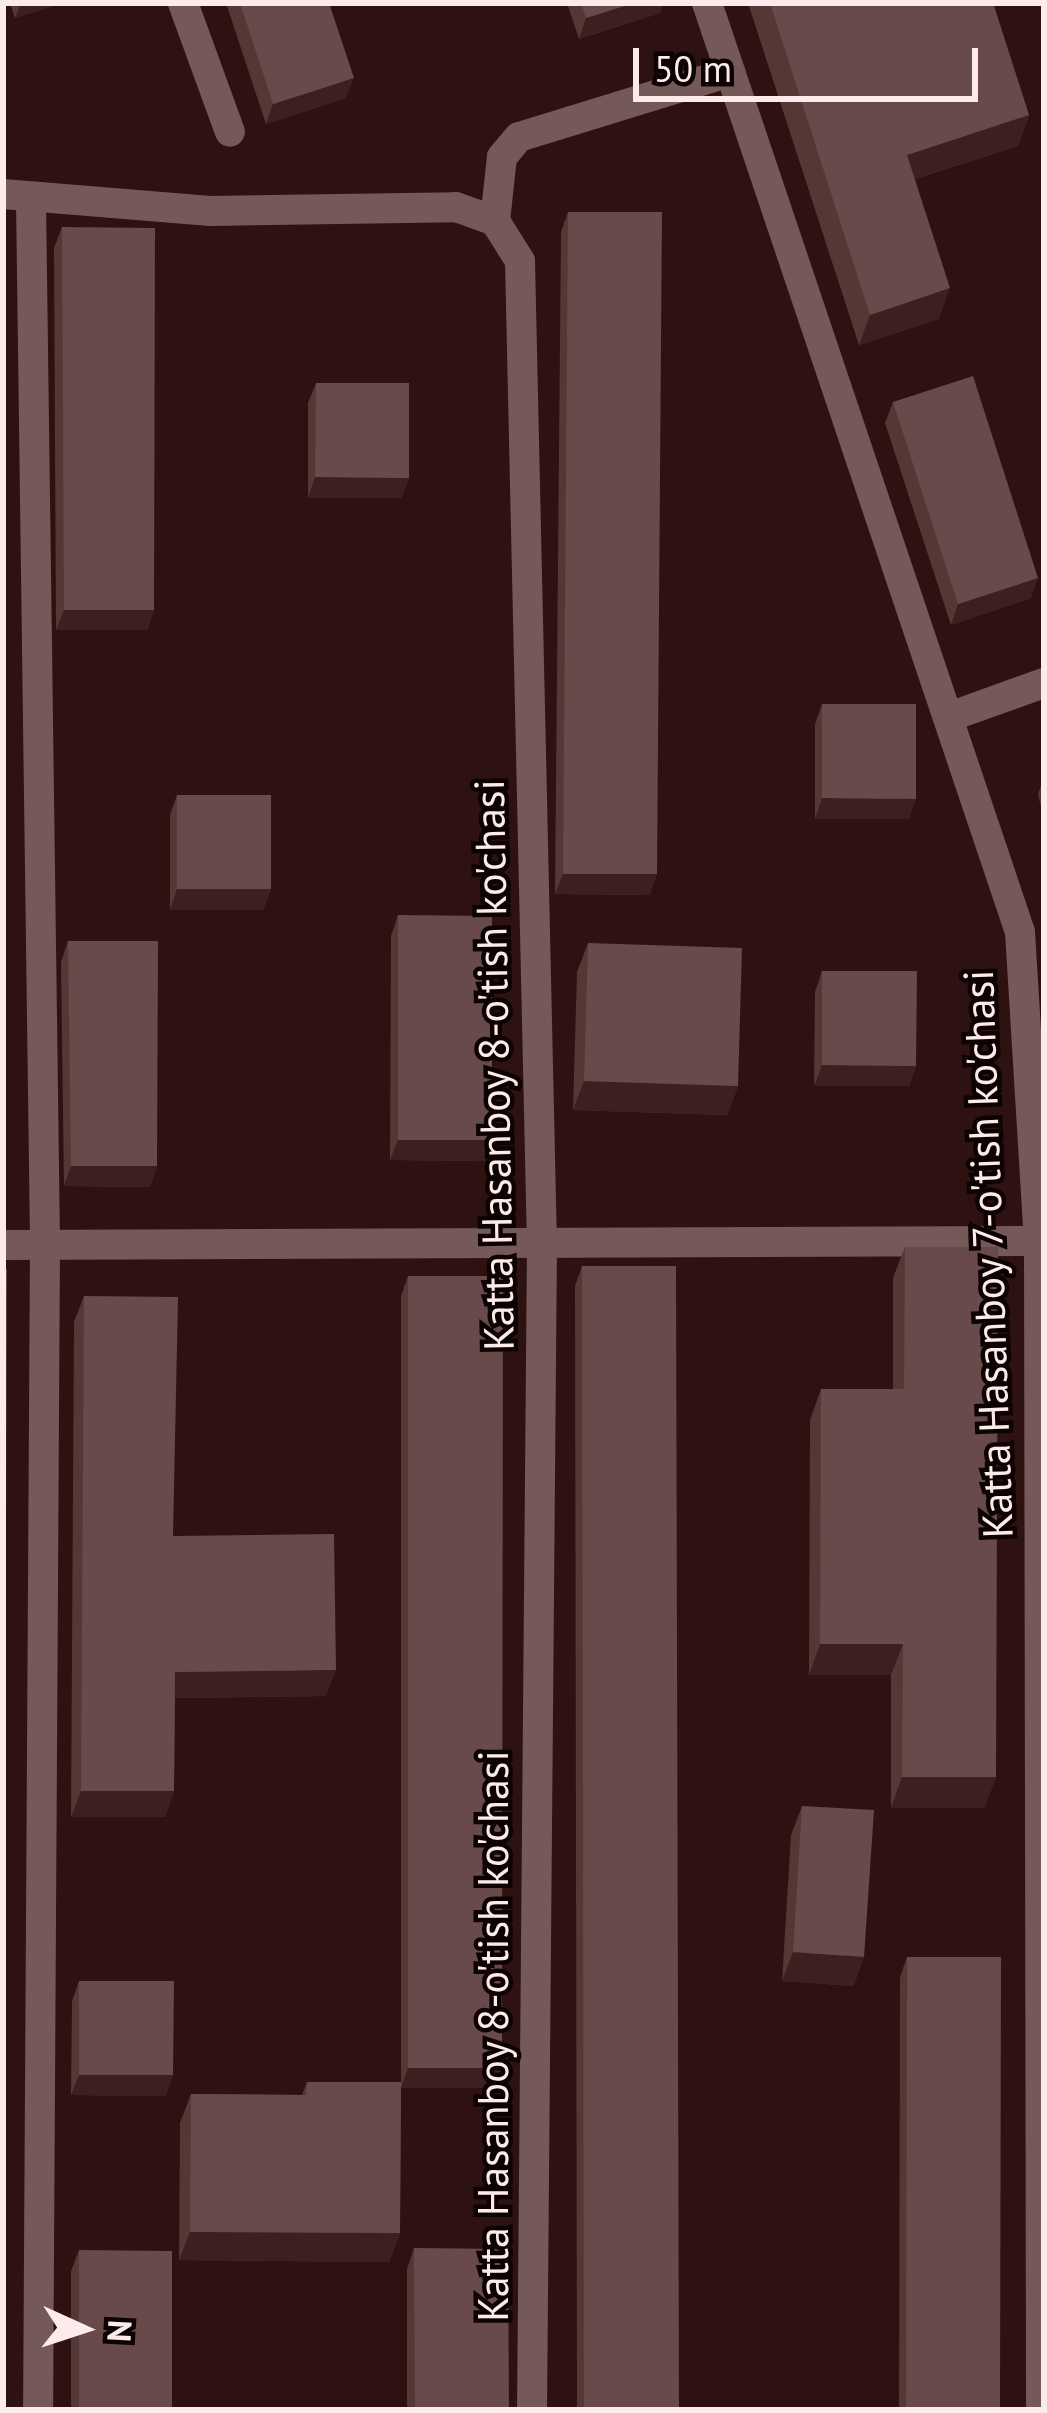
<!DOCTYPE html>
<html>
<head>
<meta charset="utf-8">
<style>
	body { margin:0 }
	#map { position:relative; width:1047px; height:2413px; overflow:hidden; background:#2e1111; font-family:"PT Sans",sans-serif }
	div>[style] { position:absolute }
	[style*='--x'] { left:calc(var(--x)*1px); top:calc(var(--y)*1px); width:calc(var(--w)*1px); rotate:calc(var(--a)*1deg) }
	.minor>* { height:30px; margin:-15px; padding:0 15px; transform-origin:15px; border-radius:15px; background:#745958 }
	.wall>* { inset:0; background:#553736 }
	.shaded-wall>* { inset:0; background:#3e1f1f }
	.building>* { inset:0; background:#674a49 }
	span { translate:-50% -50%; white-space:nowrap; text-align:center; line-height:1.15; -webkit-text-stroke:9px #0e0303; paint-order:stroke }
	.street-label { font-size:42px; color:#fcebea }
	.frame { position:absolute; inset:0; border:6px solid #fcebea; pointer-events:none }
	.north { position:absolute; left:24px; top:2269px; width:120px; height:120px; -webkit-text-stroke:9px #0e0303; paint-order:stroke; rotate:93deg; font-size:33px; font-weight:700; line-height:48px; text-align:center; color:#fcebea }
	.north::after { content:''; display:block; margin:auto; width:42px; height:54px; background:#fcebea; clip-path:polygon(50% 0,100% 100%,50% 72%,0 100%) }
	.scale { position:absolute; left:633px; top:48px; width:345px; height:54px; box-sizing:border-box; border:6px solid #fcebea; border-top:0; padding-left:15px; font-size:36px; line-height:42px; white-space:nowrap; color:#fcebea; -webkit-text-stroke:9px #0e0303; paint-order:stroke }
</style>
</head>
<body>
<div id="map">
	<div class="minor">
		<div style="--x:183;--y:3;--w:137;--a:70"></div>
		<div style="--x:707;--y:3;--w:980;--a:71.38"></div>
		<div style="--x:1020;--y:932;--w:310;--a:86.5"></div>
		<div style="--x:1039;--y:1241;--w:1169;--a:89.9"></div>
		<div style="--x:3;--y:194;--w:208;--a:4.7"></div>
		<div style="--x:210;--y:211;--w:246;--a:-0.9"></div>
		<div style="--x:456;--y:207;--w:41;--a:19.7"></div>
		<div style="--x:495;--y:221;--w:47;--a:58"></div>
		<div style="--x:520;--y:261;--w:982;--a:88.72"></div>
		<div style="--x:542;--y:1243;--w:1167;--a:90.49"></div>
		<div style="--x:31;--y:200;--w:1045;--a:89.23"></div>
		<div style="--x:45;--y:1245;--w:1165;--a:90.34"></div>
		<div style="--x:495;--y:221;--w:64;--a:-83.8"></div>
		<div style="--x:502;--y:157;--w:26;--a:-50"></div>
		<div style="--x:519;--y:137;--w:221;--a:-17.1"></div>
		<div style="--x:949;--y:717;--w:101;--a:-19.7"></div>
		<div style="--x:3;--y:1245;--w:1041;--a:-0.22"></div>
	</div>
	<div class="wall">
		<div style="clip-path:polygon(10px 3px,63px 3px,15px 18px)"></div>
		<div style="clip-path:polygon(226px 3px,329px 3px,346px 98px,266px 124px)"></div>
		<div style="clip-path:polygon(567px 3px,663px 3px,660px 13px,579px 39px)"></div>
		<div style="clip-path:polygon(748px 3px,993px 3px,1029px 115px,1018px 146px,915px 179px,939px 319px,859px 345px)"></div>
		<div style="clip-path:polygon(568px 212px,650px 895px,555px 894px,561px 232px)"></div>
		<div style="clip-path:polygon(62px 227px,154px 610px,147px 630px,56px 630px,54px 248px)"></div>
		<div style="clip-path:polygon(316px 383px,409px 478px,401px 498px,308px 498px,308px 403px)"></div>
		<div style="clip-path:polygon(893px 402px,1031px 598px,951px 625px,885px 423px)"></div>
		<div style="clip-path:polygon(822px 704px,909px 819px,815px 819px,815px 724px)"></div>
		<div style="clip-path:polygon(1044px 777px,1044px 820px,1038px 794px)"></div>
		<div style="clip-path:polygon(177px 795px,271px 889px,263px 910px,170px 910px,170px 815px)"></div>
		<div style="clip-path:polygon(398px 915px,485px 1161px,390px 1160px,391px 936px)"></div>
		<div style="clip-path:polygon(68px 941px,157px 1166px,150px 1187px,64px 1186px,61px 962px)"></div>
		<div style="clip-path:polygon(588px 943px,738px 1086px,727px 1115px,573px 1110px,577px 972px)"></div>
		<div style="clip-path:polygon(822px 971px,916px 1066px,909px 1086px,814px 1086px,815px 992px)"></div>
		<div style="clip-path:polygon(905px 1247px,996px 1777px,984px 1808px,891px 1808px,891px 1675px,809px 1675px,810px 1420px,821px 1389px,893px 1389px,893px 1278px)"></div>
		<div style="clip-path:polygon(582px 1266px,679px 2410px,577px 2410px,575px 1286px)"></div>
		<div style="clip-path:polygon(408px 1276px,494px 2088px,401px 2088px,400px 2233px,389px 2262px,179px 2260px,180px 2123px,191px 2094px,302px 2095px,307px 2082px,401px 2082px,401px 1296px)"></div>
		<div style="clip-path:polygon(84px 1296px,173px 1536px,326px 1696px,175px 1698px,174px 1791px,165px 1817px,71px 1817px,74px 1322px)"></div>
		<div style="clip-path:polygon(802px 1806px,854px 1986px,782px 1981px,791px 1835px)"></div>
		<div style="clip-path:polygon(907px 1957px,1000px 2410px,899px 2410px,900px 1977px)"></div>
		<div style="clip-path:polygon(79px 1981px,166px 2096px,71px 2095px,72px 2001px)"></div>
		<div style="clip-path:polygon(414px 2248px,509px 2410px,407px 2410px,407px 2269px)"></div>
		<div style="clip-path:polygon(79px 2250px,172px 2410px,71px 2410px,71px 2271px)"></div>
	</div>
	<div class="shaded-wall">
		<div style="clip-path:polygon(21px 3px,63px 3px,15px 18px)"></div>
		<div style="clip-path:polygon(634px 3px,663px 3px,660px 13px,579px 39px,586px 18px)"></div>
		<div style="clip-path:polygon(354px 78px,346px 98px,266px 124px,273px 104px)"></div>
		<div style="clip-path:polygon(1029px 115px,1018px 146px,896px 185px,907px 155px)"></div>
		<div style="clip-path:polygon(950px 288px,939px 319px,859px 345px,870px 315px)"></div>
		<div style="clip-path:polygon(315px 477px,409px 478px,401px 498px,308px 498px)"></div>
		<div style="clip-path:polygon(1038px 578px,1031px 598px,951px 625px,958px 604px)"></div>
		<div style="clip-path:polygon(64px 610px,154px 610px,147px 630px,56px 630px)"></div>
		<div style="clip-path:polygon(822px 798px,916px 799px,909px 819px,815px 819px)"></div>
		<div style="clip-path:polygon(563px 874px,657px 874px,650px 895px,555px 894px)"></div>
		<div style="clip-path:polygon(177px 889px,271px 889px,263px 910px,170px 910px)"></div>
		<div style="clip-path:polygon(822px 1065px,916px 1066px,909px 1086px,814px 1086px)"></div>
		<div style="clip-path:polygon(584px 1081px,738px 1086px,727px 1115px,573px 1110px)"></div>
		<div style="clip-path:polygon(398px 1140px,492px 1140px,485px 1161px,390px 1160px)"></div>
		<div style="clip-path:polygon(71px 1166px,157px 1166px,150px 1187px,64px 1186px)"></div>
		<div style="clip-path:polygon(820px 1644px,903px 1644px,891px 1675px,809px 1675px)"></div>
		<div style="clip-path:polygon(336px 1670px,326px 1696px,165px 1698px,175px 1672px)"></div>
		<div style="clip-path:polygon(902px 1777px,996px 1777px,984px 1808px,891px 1808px)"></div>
		<div style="clip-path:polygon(81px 1791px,174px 1791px,165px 1817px,71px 1817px)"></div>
		<div style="clip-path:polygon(793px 1952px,864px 1957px,854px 1986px,782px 1981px)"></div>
		<div style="clip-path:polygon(408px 2068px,502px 2068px,494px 2088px,401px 2088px)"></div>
		<div style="clip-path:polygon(79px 2075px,173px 2075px,166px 2096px,71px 2095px)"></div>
		<div style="clip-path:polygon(190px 2232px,400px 2233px,389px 2262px,179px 2260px)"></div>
	</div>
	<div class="building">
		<div style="clip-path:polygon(240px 3px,329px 3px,354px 78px,273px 104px)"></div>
		<div style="clip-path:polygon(581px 3px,634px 3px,586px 18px)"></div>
		<div style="clip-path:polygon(770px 3px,993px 3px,1029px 115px,907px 155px,950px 288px,870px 315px)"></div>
		<div style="clip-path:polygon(568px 212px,662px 212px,657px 874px,563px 874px)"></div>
		<div style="clip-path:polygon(62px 227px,155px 228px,154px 610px,64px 610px)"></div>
		<div style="clip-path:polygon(973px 376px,1038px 578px,958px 604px,893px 402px)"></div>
		<div style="clip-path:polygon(316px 383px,409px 383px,409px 478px,315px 477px)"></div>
		<div style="clip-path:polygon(822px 704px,916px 704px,916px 799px,822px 798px)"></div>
		<div style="clip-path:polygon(177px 795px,271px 795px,271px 889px,177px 889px)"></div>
		<div style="clip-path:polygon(398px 915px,492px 916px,492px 1140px,398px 1140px)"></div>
		<div style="clip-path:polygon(68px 941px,158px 941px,157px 1166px,71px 1166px)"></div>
		<div style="clip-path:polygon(588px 943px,742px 948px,738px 1086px,584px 1081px)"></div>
		<div style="clip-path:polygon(822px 971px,917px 971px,916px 1066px,822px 1065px)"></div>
		<div style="clip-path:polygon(905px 1247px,998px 1247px,996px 1777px,902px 1777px,903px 1644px,820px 1644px,821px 1389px,904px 1389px)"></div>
		<div style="clip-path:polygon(582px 1266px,676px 1266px,679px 2410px,584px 2410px)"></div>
		<div style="clip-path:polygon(3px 1269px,7px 1269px,6px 1526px,3px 1526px)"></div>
		<div style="clip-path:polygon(408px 1276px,503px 1276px,502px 2068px,408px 2068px)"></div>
		<div style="clip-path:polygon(84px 1296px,178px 1297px,173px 1536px,334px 1534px,336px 1670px,175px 1672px,174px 1791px,81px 1791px)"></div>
		<div style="clip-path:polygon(802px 1806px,874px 1810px,864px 1957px,793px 1952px)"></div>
		<div style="clip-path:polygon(907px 1957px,1001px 1957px,1000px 2410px,906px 2410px)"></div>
		<div style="clip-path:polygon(79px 1981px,174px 1981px,173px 2075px,79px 2075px)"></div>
		<div style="clip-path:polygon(307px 2082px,401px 2082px,400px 2233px,190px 2232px,191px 2094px,306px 2095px)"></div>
		<div style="clip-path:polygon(414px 2248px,508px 2249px,509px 2410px,415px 2410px)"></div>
		<div style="clip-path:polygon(79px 2250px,172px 2251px,172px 2410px,79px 2410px)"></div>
	</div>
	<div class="street-label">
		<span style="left:494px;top:1065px;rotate:-91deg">Katta Hasanboy 8-o'tish ko'chasi</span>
		<span style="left:988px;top:1254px;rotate:-92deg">Katta Hasanboy 7-o'tish ko'chasi</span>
		<span style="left:493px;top:2036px;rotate:-90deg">Katta Hasanboy 8-o'tish ko'chasi</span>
	</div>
	<div class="frame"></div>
	<div class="north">N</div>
	<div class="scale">50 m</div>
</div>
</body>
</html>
